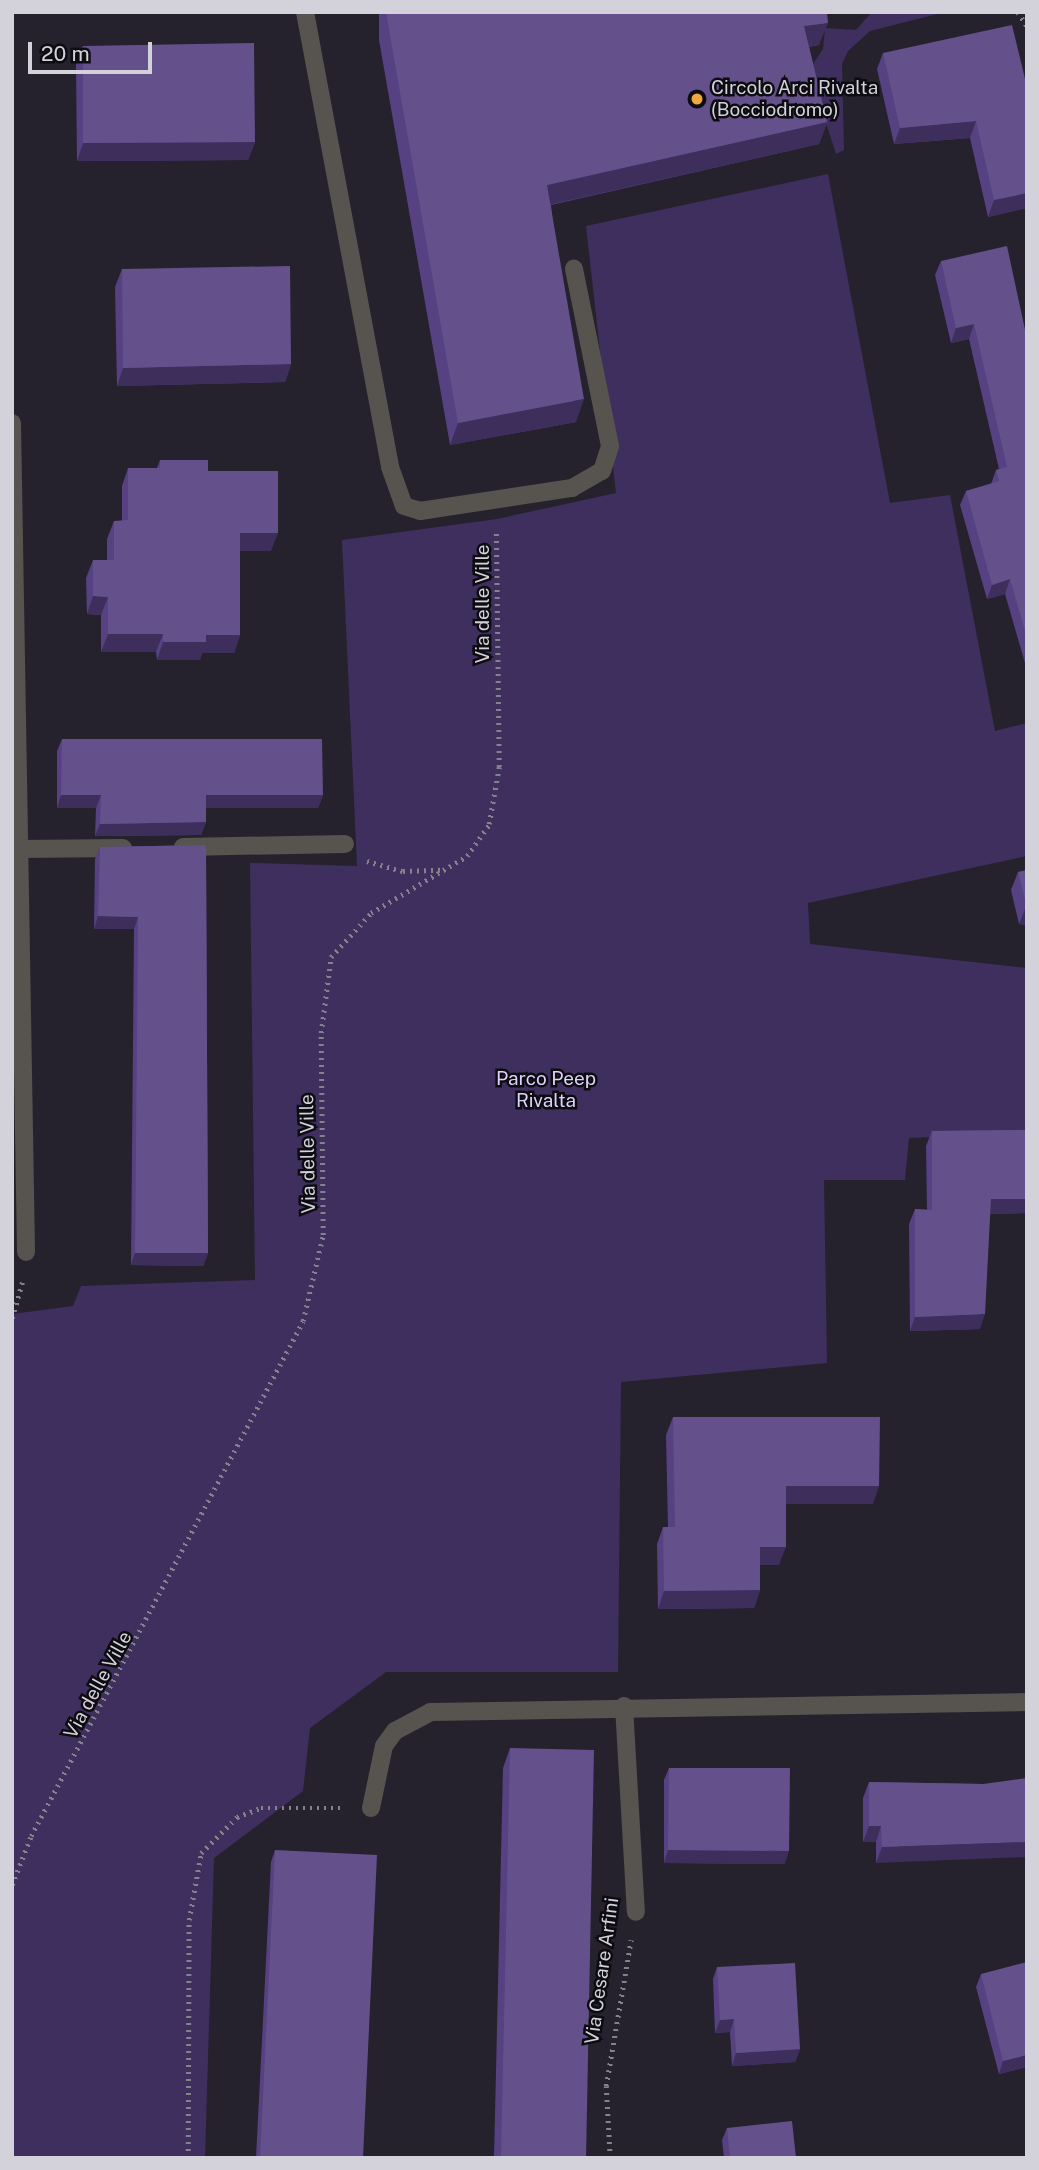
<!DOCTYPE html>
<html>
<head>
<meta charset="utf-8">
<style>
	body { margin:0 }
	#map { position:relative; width:1039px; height:2170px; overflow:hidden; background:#25222d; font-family:"Public Sans",sans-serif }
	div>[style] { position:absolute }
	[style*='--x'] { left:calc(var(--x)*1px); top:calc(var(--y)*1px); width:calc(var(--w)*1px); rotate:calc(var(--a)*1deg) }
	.green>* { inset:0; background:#3f2f5f }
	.path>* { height:4.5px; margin-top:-2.25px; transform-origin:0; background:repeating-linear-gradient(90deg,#84828b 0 2px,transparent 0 7px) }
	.minor>* { height:18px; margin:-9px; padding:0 9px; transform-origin:9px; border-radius:9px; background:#57534e }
	.wall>* { inset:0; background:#564182 }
	.shaded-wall>* { inset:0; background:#3d2e5c }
	.building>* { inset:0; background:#64508b }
	.dots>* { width:19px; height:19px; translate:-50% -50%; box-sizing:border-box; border:4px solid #0d0c11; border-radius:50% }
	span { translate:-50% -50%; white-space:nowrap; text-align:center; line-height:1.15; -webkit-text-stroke:5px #0d0c11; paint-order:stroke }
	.poi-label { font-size:19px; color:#d3d1d9 }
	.left { translate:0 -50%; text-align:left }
	.street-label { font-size:19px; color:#d3d1d9 }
	.park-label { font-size:19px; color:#dcd2fb }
	.frame { position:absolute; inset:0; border:14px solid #d3d1d9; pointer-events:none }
	.scale { position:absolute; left:28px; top:42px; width:124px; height:32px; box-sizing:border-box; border:4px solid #d3d1d9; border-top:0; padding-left:9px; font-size:21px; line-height:24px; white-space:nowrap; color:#d3d1d9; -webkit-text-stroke:5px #0d0c11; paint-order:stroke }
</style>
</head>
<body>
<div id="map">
	<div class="green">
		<div style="clip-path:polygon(872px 12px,945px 12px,870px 31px,848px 51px,842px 64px,844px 150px,836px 154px,809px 70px,823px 49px,825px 28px,856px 30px)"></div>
		<div style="clip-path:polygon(828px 174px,890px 503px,950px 495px,995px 731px,1027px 723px,1027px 856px,808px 903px,810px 944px,1027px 968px,1027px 1133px,909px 1138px,905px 1180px,824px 1180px,827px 1363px,621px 1382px,618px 1672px,386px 1672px,310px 1728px,303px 1791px,214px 1858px,205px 2158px,12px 2158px,12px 1314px,73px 1306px,81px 1286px,255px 1280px,250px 863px,357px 866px,342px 540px,497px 519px,616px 493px,586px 226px)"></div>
	</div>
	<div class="path">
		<div style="--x:1018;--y:12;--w:17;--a:57"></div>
		<div style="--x:367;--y:861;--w:37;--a:16"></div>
		<div style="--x:403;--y:871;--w:38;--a:-2"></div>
		<div style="--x:12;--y:1318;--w:37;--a:-74"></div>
		<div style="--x:12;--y:1885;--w:53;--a:-68.8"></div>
		<div style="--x:31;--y:1836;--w:582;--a:-62.16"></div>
		<div style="--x:303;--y:1321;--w:88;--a:-76.9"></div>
		<div style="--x:323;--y:1235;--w:202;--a:-90.6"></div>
		<div style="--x:321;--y:1033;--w:77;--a:-82.5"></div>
		<div style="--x:331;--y:957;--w:59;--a:-47.7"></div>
		<div style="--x:371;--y:913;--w:112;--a:-30.7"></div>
		<div style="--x:467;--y:856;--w:39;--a:-55"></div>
		<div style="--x:489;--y:824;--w:58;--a:-80"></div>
		<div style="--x:499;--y:767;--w:237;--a:-90.7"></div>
		<div style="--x:188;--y:2158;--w:238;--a:-89.8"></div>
		<div style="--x:189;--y:1920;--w:68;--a:-79.8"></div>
		<div style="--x:201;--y:1853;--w:51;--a:-45"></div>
		<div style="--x:237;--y:1817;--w:26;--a:-21"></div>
		<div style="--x:261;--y:1808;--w:82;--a:0"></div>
		<div style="--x:610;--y:2158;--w:72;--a:-93.2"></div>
		<div style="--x:606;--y:2086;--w:148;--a:-80.3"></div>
	</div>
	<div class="minor">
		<div style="--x:305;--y:12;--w:463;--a:79.4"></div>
		<div style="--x:390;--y:467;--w:41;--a:70.3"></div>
		<div style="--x:404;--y:506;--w:17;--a:17"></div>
		<div style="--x:420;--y:511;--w:154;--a:-8.6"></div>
		<div style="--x:572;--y:488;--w:34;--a:-30"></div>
		<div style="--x:602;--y:471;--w:26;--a:-72"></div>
		<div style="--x:610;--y:446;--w:181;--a:-101.5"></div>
		<div style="--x:12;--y:423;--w:829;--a:89.03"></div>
		<div style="--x:183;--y:847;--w:162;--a:-1.1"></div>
		<div style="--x:18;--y:849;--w:105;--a:-0.5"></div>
		<div style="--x:624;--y:1706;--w:206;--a:86.7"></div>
		<div style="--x:371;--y:1808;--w:63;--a:-78.2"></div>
		<div style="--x:384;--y:1746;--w:19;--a:-54"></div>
		<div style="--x:395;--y:1731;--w:40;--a:-28"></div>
		<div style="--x:430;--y:1712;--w:597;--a:-0.96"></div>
	</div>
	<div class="wall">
		<div style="clip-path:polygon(379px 12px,827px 12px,819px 45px,809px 47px,827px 122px,819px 144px,551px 205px,576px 422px,450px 445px,379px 40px)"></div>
		<div style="clip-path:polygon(83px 46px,255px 142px,248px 160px,77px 161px,76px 64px)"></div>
		<div style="clip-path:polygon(883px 53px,1027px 87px,1027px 208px,988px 217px,970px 138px,894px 144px,877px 69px)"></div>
		<div style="clip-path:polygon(941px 261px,1027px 339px,1027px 670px,1005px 594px,987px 599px,960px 505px,966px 491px,991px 484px,996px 470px,999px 469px,969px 339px,951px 343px,935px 275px)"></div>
		<div style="clip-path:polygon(122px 269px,291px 364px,285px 382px,117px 386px,115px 287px)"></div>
		<div style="clip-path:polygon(160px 460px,208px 471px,271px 551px,240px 551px,240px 635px,234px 653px,202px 653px,200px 660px,157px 660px,156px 652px,101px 652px,101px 615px,87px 614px,86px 578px,93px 560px,107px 560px,107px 539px,114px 521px,122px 521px,122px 486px,128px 468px,157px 468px)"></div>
		<div style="clip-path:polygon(62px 739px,323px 795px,318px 808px,206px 808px,206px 822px,201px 835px,95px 836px,96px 808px,57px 808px,57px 751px)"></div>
		<div style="clip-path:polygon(206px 845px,208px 1253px,203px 1266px,131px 1265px,134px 929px,94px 929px,95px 859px,100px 847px)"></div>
		<div style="clip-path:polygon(1027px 870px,1027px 925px,1019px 924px,1011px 890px,1018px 872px)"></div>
		<div style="clip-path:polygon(1027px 1130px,1027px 1213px,990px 1214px,980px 1329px,910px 1331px,909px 1224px,915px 1209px,927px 1210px,926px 1146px,932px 1131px)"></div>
		<div style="clip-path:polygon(673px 1417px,873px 1504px,786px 1504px,779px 1565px,760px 1565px,760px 1590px,754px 1608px,658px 1609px,657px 1544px,663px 1527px,668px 1527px,666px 1435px)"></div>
		<div style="clip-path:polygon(510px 1748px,586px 2158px,494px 2158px,503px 1768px)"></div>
		<div style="clip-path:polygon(669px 1768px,785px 1864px,664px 1863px,664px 1780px)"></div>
		<div style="clip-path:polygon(869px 1782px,983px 1784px,876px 1863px,876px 1842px,863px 1842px,863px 1798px)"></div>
		<div style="clip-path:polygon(275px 1850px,363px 2158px,256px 2158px,271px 1862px)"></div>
		<div style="clip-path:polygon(717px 1967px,800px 2049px,795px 2062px,732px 2066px,730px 2032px,715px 2033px,713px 1979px)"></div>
		<div style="clip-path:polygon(981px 1974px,1027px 2067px,999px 2074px,976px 1987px)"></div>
		<div style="clip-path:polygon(727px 2128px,796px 2158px,724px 2158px,722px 2140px)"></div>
	</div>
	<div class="shaded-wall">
		<div style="clip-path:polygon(828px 23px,819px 45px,796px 49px,804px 26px)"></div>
		<div style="clip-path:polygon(976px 121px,970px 138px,894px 144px,900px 128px)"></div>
		<div style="clip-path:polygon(827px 122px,819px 144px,539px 207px,547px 185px)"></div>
		<div style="clip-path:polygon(255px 142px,248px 160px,77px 161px,83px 143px)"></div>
		<div style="clip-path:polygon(1027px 193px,1027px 208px,988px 217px,994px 200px)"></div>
		<div style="clip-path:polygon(974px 324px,969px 339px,951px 343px,956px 328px)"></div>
		<div style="clip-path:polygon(291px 364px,285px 382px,117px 386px,123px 368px)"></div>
		<div style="clip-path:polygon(584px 399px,576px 422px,450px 445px,458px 423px)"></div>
		<div style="clip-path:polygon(240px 533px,278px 533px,271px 551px,233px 551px)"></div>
		<div style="clip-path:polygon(1010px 579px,1005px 594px,987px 599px,992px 585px)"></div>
		<div style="clip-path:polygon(93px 596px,108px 597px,101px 615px,87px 614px)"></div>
		<div style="clip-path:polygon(108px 634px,163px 634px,156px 652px,101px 652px)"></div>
		<div style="clip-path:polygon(206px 635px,240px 635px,234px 653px,202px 653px,200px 660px,157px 660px,163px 642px)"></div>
		<div style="clip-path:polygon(61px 795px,101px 795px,96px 808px,57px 808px)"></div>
		<div style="clip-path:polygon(206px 795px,323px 795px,318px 808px,202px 808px)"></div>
		<div style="clip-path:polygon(206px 822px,201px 835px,95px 836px,100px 824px)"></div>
		<div style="clip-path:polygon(1026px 907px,1027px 907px,1027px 925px,1019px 924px)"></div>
		<div style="clip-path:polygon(98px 916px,138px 917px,134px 929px,94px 929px)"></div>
		<div style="clip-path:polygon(991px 1199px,1027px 1199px,1027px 1213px,985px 1214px)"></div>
		<div style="clip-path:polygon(135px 1253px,208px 1253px,203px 1266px,131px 1265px)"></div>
		<div style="clip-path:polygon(985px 1314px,980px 1329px,910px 1331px,915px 1317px)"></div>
		<div style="clip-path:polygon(786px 1486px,879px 1486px,873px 1504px,779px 1504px)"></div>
		<div style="clip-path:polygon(760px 1547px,786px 1547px,779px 1565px,754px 1565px)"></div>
		<div style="clip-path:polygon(760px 1590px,754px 1608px,658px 1609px,664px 1591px)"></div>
		<div style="clip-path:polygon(869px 1826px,881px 1826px,876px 1842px,863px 1842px)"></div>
		<div style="clip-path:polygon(1027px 1842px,1027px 1857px,876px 1863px,882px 1847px)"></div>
		<div style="clip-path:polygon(668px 1850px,789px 1851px,785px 1864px,664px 1863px)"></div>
		<div style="clip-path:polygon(734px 2019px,730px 2032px,715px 2033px,720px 2020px)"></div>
		<div style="clip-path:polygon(800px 2049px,795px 2062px,732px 2066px,736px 2053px)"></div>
		<div style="clip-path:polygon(1027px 2055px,1027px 2067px,999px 2074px,1003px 2061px)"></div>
	</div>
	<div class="building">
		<div style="clip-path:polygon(387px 12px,827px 12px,828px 23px,804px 26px,827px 122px,547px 185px,584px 399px,458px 423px,387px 18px)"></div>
		<div style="clip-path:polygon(1012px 25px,1027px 87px,1027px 193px,994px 200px,976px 121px,900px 128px,883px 53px)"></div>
		<div style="clip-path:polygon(254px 43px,255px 142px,83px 143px,83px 46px)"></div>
		<div style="clip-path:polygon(1007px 246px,1027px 339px,1027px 638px,1010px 579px,992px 585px,966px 491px,999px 481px,996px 470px,1007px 467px,974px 324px,956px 328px,941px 261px)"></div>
		<div style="clip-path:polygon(290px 266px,291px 364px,123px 368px,122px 269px)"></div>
		<div style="clip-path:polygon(160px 460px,208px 460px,208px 471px,278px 471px,278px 533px,240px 533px,240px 635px,206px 635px,206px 642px,163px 642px,163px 634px,108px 634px,108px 597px,93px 596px,93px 560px,114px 560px,114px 521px,128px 520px,128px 468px,160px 468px)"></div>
		<div style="clip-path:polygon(62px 739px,322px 739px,323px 795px,206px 795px,206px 822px,100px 824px,101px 795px,61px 795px)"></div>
		<div style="clip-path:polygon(206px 845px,208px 1253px,135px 1253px,138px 917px,98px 916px,100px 847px)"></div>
		<div style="clip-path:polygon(1027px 870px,1027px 907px,1018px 872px)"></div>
		<div style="clip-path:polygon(1027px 1130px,1027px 1199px,991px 1199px,985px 1314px,915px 1317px,915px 1209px,932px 1210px,932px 1131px)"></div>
		<div style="clip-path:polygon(673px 1417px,880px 1417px,879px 1486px,786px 1486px,786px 1547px,760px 1547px,760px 1590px,664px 1591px,663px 1527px,675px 1527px)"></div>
		<div style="clip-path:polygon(510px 1748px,594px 1750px,586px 2158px,501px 2158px)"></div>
		<div style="clip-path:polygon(669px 1768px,790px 1768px,789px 1851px,668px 1850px)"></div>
		<div style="clip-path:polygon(1027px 1778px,1027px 1842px,882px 1847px,881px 1826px,869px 1826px,869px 1782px,983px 1784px)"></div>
		<div style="clip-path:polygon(275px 1850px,377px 1855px,363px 2158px,260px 2158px)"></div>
		<div style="clip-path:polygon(1027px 1962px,1027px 2055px,1003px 2061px,981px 1974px)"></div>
		<div style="clip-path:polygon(795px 1963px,800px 2049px,736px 2053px,734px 2019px,720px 2020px,717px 1967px)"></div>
		<div style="clip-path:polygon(792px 2121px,796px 2158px,730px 2158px,727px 2128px)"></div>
	</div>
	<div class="dots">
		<div style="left:697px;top:99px;background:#efa73e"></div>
	</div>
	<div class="poi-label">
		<span class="left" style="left:711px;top:99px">Circolo Arci Rivalta<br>(Bocciodromo)</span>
	</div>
	<div class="street-label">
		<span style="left:483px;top:604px;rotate:-90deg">Via delle Ville</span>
		<span style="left:308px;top:1154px;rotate:-91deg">Via delle Ville</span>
		<span style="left:98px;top:1685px;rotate:-61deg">Via delle Ville</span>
		<span style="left:602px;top:1971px;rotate:-82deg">Via Cesare Arfini</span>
	</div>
	<div class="park-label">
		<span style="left:546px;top:1090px">Parco Peep<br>Rivalta</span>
	</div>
	<div class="frame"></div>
	<div class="scale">20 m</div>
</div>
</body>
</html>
